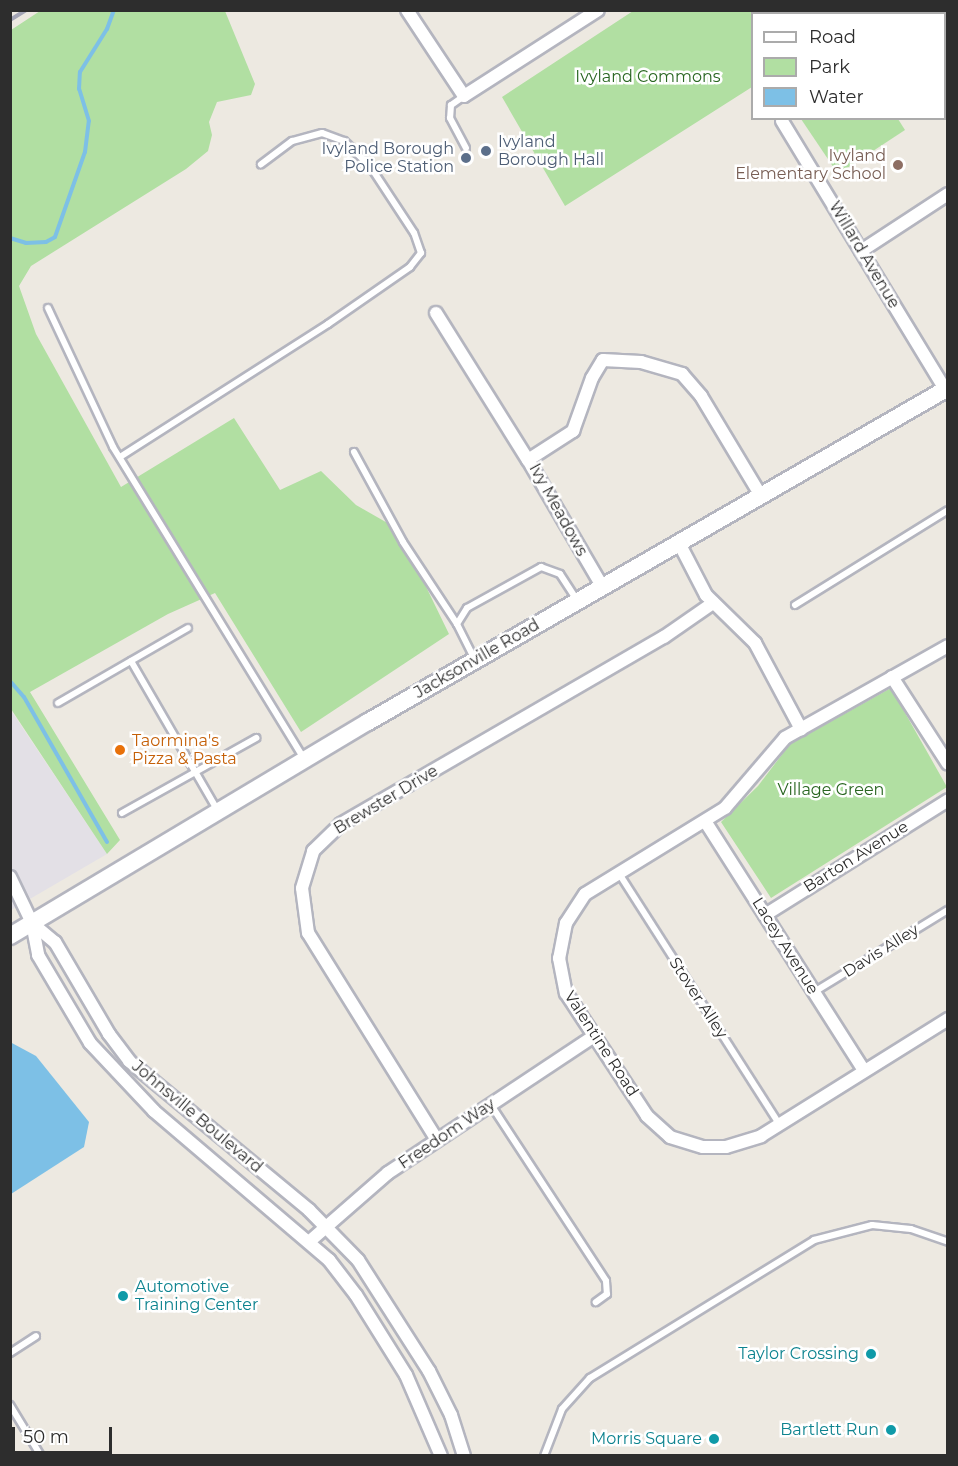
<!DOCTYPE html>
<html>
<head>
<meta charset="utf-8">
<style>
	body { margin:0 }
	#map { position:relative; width:958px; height:1466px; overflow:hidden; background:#ede9e1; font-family:Montserrat,sans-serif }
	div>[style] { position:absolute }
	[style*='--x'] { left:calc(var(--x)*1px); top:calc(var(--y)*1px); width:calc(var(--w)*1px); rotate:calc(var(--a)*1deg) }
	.industrial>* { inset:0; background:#e3e0e6 }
	.green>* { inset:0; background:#b1dfa2 }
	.water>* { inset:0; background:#7dc0e6 }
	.stream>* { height:4px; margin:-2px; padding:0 2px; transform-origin:2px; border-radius:2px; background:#7dc0e6 }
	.roads { filter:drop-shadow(2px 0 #b4b5bf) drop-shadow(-2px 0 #b4b5bf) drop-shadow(0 2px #b4b5bf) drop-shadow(0 -2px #b4b5bf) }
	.service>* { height:6px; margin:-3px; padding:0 3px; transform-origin:3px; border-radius:3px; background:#fff }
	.minor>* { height:12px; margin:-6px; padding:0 6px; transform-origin:6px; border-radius:6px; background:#fff }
	.secondary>* { height:16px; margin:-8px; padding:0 8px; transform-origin:8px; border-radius:8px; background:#fff }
	.rail>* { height:4px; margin:-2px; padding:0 2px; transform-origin:2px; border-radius:2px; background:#a3a4b5 }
	.dots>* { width:16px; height:16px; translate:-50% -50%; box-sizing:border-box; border:3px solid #fff; border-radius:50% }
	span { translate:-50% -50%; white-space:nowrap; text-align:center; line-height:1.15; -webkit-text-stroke:5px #fff; paint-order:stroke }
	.park-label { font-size:16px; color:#296621 }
	.service-label { font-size:16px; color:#4e5e75 }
	.left { translate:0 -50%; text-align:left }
	.right { translate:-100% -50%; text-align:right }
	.education-label { font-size:16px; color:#785e54 }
	.street-label { font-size:16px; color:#2d2d2d }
	.food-label { font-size:16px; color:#c56008 }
	.culture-label { font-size:16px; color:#0d838f }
	.frame { position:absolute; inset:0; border:12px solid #2d2d2d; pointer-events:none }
	.legend { position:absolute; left:751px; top:12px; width:195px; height:108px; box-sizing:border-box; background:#fff; border:2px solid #ababab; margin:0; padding:8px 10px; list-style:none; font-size:18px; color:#2d2d2d }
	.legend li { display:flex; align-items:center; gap:12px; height:30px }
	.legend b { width:30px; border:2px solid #ababab }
	.scale { position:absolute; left:12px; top:1427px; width:100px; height:27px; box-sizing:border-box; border:3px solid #2d2d2d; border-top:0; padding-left:8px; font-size:18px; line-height:21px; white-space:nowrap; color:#2d2d2d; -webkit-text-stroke:4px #fff; paint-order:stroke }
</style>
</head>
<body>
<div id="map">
	<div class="industrial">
		<div style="clip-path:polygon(10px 709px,107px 854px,11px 910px,10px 910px)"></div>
	</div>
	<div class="green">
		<div style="clip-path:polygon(40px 11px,225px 11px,255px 84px,251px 95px,217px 102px,209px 122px,212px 135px,208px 151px,186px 169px,31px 266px,19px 286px,36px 334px,121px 487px,234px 418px,280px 490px,321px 471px,356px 505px,398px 529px,449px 634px,301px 732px,215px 593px,168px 614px,30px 692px,120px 840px,107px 854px,11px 709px,11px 30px)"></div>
		<div style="clip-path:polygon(633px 11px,853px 10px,854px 13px,752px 14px,752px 87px,565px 206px,502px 97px)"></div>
		<div style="clip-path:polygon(801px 119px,898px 119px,905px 130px,838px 174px)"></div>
		<div style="clip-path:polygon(891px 688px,947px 787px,771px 898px,721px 822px,758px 786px,790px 744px)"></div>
	</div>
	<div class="water">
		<div style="clip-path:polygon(10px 1042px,36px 1056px,89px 1122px,84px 1147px,11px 1194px)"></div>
	</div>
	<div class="stream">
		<div style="--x:10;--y:238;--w:17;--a:17"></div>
		<div style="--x:26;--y:243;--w:20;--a:-3"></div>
		<div style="--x:46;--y:242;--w:10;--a:-29"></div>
		<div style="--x:55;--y:237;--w:90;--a:-70.6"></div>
		<div style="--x:85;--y:152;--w:31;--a:-83"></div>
		<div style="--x:89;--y:121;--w:34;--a:-107"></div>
		<div style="--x:79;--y:89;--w:17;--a:-87"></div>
		<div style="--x:80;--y:72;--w:51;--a:-57.9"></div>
		<div style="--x:107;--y:29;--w:20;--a:-70"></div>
		<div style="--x:10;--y:681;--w:21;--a:49"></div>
		<div style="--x:24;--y:697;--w:167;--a:60.2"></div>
	</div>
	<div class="roads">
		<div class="service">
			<div style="--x:464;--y:96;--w:16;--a:145"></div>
			<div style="--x:451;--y:105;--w:13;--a:94"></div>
			<div style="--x:450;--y:118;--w:34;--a:62"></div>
			<div style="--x:48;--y:308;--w:153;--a:64.9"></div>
			<div style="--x:113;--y:447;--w:366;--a:58.5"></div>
			<div style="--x:354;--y:452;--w:102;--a:61.4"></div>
			<div style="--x:403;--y:542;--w:98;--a:56.6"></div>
			<div style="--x:120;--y:457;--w:247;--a:-32.6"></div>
			<div style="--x:328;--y:324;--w:100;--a:-34.8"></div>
			<div style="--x:410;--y:267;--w:18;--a:-52"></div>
			<div style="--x:421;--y:253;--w:21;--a:-109"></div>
			<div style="--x:414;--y:233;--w:80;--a:-123.3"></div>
			<div style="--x:370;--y:166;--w:36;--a:-136"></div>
			<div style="--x:344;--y:141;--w:23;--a:-160"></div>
			<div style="--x:322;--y:133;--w:31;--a:165"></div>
			<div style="--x:292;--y:141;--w:39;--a:143"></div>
			<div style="--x:795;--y:605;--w:180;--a:-31.8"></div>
			<div style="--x:475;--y:660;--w:40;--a:-116.6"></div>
			<div style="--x:457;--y:624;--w:19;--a:-58"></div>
			<div style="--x:467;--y:608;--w:85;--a:-29"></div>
			<div style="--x:541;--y:567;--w:20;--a:20"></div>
			<div style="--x:560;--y:574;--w:30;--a:57"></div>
			<div style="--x:131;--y:661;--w:173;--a:59.9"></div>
			<div style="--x:58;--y:703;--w:150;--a:-30"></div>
			<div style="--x:122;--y:813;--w:154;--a:-29.2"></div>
			<div style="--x:618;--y:872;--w:299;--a:57.4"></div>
			<div style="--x:814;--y:992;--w:157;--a:-31.5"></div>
			<div style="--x:491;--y:1105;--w:210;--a:56.8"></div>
			<div style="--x:606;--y:1281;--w:13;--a:86"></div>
			<div style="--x:607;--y:1294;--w:14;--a:144"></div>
			<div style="--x:10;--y:1353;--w:31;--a:-33"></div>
			<div style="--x:10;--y:1405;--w:60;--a:58.7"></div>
			<div style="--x:544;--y:1456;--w:50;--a:-69"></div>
			<div style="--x:562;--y:1409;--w:42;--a:-47.9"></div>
			<div style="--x:590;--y:1378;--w:263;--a:-31.6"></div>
			<div style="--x:814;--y:1240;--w:60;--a:-14.5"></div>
			<div style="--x:872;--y:1225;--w:39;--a:6"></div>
			<div style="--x:911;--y:1229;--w:39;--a:19"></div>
		</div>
		<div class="minor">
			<div style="--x:407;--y:10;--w:103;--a:56.5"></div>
			<div style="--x:464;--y:96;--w:159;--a:-32.7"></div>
			<div style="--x:944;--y:17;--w:6;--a:51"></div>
			<div style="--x:782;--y:121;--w:314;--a:58.7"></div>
			<div style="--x:861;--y:251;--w:104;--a:-33.2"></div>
			<div style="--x:436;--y:313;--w:173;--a:58"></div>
			<div style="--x:679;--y:543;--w:59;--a:62.6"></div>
			<div style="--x:706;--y:595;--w:69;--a:44.4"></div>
			<div style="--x:755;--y:643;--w:98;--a:61.9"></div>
			<div style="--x:602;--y:586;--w:146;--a:-120.4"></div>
			<div style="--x:528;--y:460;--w:54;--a:-32.8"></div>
			<div style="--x:573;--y:431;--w:56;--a:-70.3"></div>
			<div style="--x:592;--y:378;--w:21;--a:-59"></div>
			<div style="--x:603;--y:360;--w:38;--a:3"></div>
			<div style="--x:641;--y:362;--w:43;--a:16.3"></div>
			<div style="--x:682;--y:374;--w:29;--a:49"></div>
			<div style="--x:701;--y:396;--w:114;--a:59"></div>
			<div style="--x:948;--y:646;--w:187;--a:150.6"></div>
			<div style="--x:785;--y:738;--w:92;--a:130.6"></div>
			<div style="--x:725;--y:808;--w:164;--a:148.4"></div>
			<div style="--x:585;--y:894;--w:35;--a:123"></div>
			<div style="--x:566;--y:923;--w:36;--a:101"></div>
			<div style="--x:559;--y:958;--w:36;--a:79"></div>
			<div style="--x:566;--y:993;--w:147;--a:56.6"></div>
			<div style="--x:647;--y:1116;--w:31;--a:42"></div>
			<div style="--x:670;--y:1137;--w:34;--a:17"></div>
			<div style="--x:703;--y:1147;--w:23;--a:0"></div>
			<div style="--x:726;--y:1147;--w:37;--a:-17"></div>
			<div style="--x:761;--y:1136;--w:221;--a:-32"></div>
			<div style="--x:892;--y:677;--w:103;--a:57.2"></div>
			<div style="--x:705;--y:821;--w:296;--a:57.5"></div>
			<div style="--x:10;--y:877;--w:51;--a:64.4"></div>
			<div style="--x:32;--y:923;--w:33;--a:79"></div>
			<div style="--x:38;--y:955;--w:102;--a:59.4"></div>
			<div style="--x:90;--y:1043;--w:93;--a:46.7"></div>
			<div style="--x:154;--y:1111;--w:230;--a:40.4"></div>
			<div style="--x:329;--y:1260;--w:44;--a:52.4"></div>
			<div style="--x:356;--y:1295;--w:94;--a:58"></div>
			<div style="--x:406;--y:1375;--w:88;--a:66.6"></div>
			<div style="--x:765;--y:915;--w:216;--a:-32.1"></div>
			<div style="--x:32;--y:923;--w:30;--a:40"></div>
			<div style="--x:55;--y:942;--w:107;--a:59.6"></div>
			<div style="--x:109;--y:1034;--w:34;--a:53"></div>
			<div style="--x:129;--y:1061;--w:234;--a:39.6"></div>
			<div style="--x:309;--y:1210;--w:70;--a:45.6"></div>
			<div style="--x:358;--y:1260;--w:132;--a:57.4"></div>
			<div style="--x:429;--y:1371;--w:49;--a:63.4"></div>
			<div style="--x:451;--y:1415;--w:43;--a:72.4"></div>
			<div style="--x:437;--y:1140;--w:244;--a:-121.9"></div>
			<div style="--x:308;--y:933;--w:45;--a:-97.6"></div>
			<div style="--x:302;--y:888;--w:39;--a:-73"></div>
			<div style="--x:313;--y:851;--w:39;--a:-44"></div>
			<div style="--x:341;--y:824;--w:373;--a:-30.1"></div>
			<div style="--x:664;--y:637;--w:60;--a:-34.8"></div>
			<div style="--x:310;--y:1241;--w:103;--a:-41.1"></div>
			<div style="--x:388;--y:1173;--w:246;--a:-33.6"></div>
		</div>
		<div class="secondary">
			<div style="--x:10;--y:936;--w:417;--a:-30.9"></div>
			<div style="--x:368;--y:722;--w:669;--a:-29.94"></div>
		</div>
	</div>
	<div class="rail">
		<div style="--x:10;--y:20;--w:19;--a:-32"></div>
	</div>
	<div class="dots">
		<div style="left:486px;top:151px;background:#5c6f8a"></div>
		<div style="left:466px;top:158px;background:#5c6f8a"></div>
		<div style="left:898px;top:165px;background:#8d6e63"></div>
		<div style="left:120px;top:750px;background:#e8710a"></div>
		<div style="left:123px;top:1296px;background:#0f9aa8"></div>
		<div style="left:871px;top:1354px;background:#0f9aa8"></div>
		<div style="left:891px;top:1430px;background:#0f9aa8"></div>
		<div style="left:714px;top:1439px;background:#0f9aa8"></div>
	</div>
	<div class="park-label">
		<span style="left:648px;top:77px">Ivyland Commons</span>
		<span style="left:831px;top:790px">Village Green</span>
	</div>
	<div class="service-label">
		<span class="left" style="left:498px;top:151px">Ivyland<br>Borough Hall</span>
		<span class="right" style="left:454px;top:158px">Ivyland Borough<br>Police Station</span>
	</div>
	<div class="education-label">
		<span class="right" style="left:886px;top:165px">Ivyland<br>Elementary School</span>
	</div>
	<div class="street-label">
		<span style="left:864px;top:255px;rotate:59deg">Willard Avenue</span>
		<span style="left:558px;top:510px;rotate:61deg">Ivy Meadows</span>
		<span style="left:477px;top:659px;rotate:-30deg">Jacksonville Road</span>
		<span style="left:386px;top:800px;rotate:-31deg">Brewster Drive</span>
		<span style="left:856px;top:857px;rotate:-32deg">Barton Avenue</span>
		<span style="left:785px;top:946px;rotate:58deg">Lacey Avenue</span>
		<span style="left:881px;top:951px;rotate:-32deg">Davis Alley</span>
		<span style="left:698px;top:998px;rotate:57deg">Stover Alley</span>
		<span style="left:601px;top:1044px;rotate:57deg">Valentine Road</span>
		<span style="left:197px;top:1117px;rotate:40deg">Johnsville Boulevard</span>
		<span style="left:447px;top:1134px;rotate:-34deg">Freedom Way</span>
	</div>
	<div class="food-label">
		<span class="left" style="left:132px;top:750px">Taormina's<br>Pizza &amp; Pasta</span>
	</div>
	<div class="culture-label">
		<span class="left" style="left:135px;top:1296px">Automotive<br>Training Center</span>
		<span class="right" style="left:859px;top:1354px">Taylor Crossing</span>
		<span class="right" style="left:879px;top:1430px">Bartlett Run</span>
		<span class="right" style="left:702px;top:1439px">Morris Square</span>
	</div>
	<div class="frame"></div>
	<ul class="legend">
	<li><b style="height:8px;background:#fff"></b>Road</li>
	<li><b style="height:16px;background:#b1dfa2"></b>Park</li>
	<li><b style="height:16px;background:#7dc0e6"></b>Water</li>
	</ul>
	<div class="scale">50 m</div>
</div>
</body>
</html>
